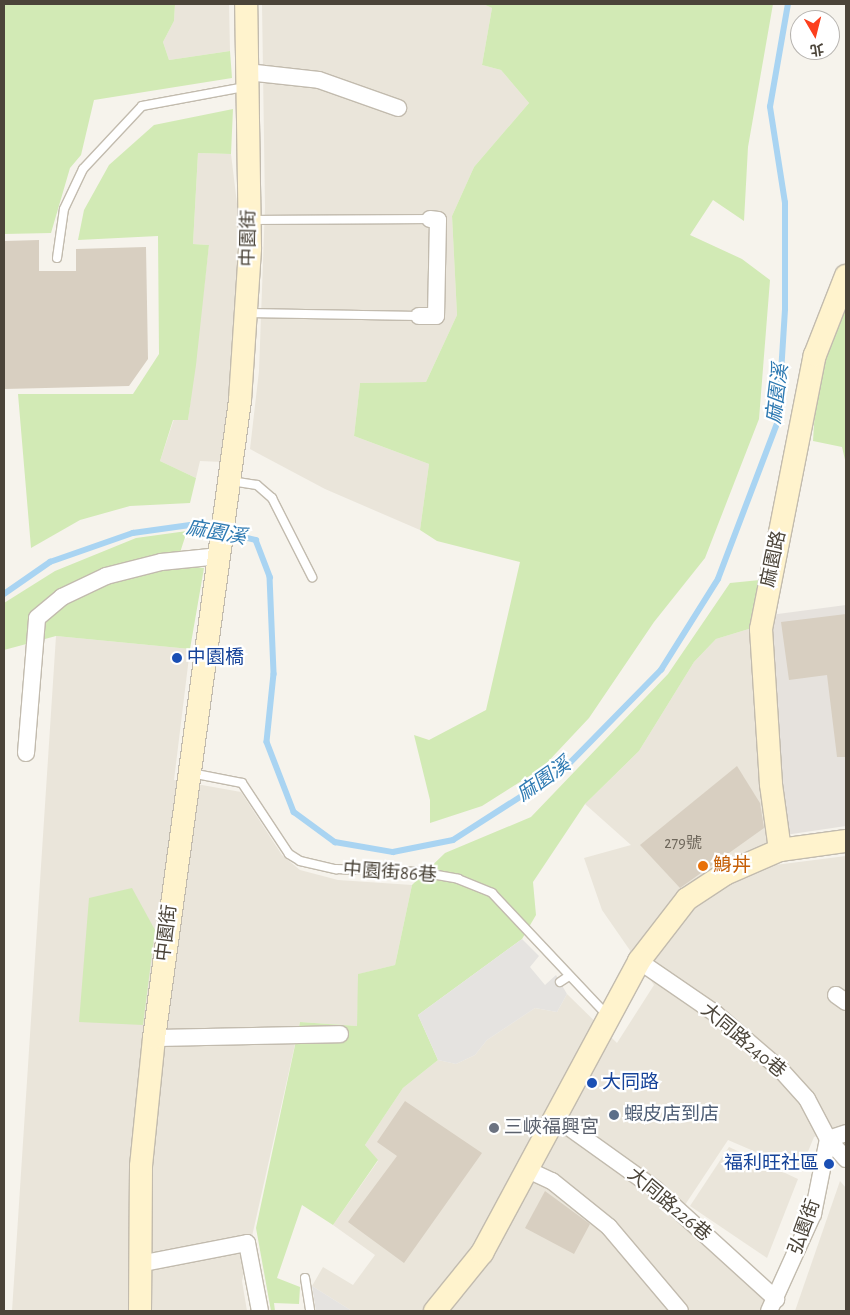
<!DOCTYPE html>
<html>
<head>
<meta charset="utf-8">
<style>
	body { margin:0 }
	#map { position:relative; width:850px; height:1315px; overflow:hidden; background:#f6f3ec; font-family:"Alegreya Sans","Noto Sans TC",sans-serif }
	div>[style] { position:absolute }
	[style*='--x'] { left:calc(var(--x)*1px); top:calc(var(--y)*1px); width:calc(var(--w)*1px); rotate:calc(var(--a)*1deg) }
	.residential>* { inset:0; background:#eae5da }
	.industrial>* { inset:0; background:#e6e2dd }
	.green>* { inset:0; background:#d2eab5 }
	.parking>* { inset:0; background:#e5e3e0 }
	.stream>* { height:5.5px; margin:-2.75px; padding:0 2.75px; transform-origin:2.75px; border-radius:2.75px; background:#a9d4f2 }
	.building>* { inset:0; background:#d8cfc1 }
	.roads { filter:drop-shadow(1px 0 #c2bbae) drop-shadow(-1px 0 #c2bbae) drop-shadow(0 1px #c2bbae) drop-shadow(0 -1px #c2bbae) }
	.lane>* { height:8px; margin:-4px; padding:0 4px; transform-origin:4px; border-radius:4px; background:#fff }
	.street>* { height:16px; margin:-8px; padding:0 8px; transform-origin:8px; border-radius:8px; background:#fff }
	.secondary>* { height:22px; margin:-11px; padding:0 11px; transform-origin:11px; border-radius:11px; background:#fff3cd }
	.dots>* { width:14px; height:14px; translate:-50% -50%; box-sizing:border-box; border:2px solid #fff; border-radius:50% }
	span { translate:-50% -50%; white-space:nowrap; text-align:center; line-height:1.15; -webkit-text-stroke:4.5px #fff; paint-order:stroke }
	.number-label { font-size:16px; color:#6e675b }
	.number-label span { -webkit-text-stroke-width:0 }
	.street-label { font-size:19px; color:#4b4439 }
	.transit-label { font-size:19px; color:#164399 }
	.left { translate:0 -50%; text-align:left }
	.right { translate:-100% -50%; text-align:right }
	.food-label { font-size:19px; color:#c56008 }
	.service-label { font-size:19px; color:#4e5e75 }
	.worship-label { font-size:19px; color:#5b616d }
	.water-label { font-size:20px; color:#2e7ab2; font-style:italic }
	.frame { position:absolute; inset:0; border:5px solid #4b4439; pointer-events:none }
	.north { position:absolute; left:790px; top:10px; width:50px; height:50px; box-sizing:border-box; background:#fff; border:1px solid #b7b4b0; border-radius:50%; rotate:172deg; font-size:14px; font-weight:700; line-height:20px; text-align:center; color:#4b4439 }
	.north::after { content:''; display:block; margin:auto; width:18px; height:22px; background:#fc3f1d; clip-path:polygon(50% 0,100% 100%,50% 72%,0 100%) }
</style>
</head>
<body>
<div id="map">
	<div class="residential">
		<div style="clip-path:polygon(175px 4px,229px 4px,230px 51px,169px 60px,163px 42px,174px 21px)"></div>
		<div style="clip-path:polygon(262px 4px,483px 4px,492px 8px,482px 65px,501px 70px,529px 103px,474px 167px,452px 216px,457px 315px,426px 382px,360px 383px,354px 436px,429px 464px,420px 530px,325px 489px,250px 449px,259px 371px,265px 207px)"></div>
		<div style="clip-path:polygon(198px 153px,231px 154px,242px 245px,223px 462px,200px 461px,196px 478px,160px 461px,174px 419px,188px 420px,209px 245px,193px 244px)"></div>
		<div style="clip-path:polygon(752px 628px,763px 787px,775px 865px,846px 856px,846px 1126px,814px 1137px,800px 1171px,728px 1140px,675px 1220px,767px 1300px,760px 1311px,352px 1311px,312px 1286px,323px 1267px,353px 1285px,375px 1255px,333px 1225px,378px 1161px,365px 1145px,403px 1088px,438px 1060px,456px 1064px,475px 1055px,487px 1040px,535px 1008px,557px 1012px,567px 994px,617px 1043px,654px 985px,602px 910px,584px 858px,631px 845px,585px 804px,639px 751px,694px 662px,716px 639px)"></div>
		<div style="clip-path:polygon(56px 636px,190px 649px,174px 780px,241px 792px,282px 855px,300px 870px,338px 880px,412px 885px,395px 965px,359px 974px,357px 1026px,300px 1022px,242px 1281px,247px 1311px,12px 1311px)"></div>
		<div style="clip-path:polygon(729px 1147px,798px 1179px,767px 1258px,690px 1206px)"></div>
		<div style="clip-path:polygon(840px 1181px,846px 1188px,846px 1311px,795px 1311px)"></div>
	</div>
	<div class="industrial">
		<div style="clip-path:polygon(846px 605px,846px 826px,785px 835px,770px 615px)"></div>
	</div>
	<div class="green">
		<div style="clip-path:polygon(4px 4px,175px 4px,174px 21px,163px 42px,169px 60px,230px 51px,232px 78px,94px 100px,81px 155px,70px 168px,51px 233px,4px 234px)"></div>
		<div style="clip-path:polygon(483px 4px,773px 4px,748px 147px,744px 221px,713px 200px,690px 235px,742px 259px,770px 280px,759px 419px,705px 558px,654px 622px,589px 718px,542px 768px,482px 806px,430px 823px,430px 800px,414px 735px,429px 740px,486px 710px,520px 562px,437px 541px,420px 530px,429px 464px,354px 436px,360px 383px,426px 382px,457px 315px,452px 216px,474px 167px,529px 103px,501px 70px,482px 65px,492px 8px)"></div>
		<div style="clip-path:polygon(233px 109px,231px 154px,198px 153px,193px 244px,209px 245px,196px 365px,188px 420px,173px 420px,160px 461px,196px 478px,190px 503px,130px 506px,80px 520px,31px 548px,18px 394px,133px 394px,159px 354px,158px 236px,78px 240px,84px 210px,109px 165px,154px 125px)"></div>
		<div style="clip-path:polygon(846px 295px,846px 464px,842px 447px,813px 441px,817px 376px)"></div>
		<div style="clip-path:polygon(187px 531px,176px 565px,204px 568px,190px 649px,56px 636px,4px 650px,4px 603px,55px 571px,136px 538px)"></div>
		<div style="clip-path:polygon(760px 580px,752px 628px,716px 639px,694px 662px,639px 751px,585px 804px,533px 882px,536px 915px,522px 939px,418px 1015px,438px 1060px,403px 1088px,365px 1145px,378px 1160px,333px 1225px,302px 1205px,277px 1278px,300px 1287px,299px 1304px,274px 1303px,275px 1311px,271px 1311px,256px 1228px,300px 1022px,357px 1026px,358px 974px,395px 965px,412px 885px,445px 853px,531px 817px,668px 674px,730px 583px)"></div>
		<div style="clip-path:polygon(132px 888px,155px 930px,143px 1025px,79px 1022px,89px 898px)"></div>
	</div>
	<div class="parking">
		<div style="clip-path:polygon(522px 939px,539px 956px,530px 967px,545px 985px,556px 975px,567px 994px,557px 1012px,535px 1008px,487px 1040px,475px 1055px,456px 1064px,438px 1060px,418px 1015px)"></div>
		<div style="clip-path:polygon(312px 1286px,352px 1311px,316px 1311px)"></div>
	</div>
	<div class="stream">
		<div style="--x:226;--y:533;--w:31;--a:13"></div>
		<div style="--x:256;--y:540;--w:40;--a:69"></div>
		<div style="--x:270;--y:577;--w:97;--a:87.6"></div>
		<div style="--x:274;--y:674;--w:68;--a:95.9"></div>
		<div style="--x:267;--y:742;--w:75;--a:68.9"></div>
		<div style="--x:294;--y:812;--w:51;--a:36.2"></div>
		<div style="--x:335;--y:842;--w:59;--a:9.8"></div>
		<div style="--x:393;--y:852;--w:61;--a:-11.3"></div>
		<div style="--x:453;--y:840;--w:132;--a:-32.6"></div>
		<div style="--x:564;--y:769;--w:139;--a:-45.6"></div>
		<div style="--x:661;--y:670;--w:107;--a:-57.9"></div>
		<div style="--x:718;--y:579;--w:169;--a:-69.2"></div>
		<div style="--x:778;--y:421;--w:112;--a:-86.4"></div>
		<div style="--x:785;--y:309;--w:106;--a:-90"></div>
		<div style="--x:785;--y:203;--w:97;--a:-98.9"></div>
		<div style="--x:770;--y:107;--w:105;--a:-80.1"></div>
		<div style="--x:4;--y:594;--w:56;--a:-34.8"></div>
		<div style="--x:50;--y:562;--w:88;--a:-19.3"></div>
		<div style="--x:133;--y:533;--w:59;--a:-7.9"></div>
		<div style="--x:191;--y:525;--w:27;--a:13"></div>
	</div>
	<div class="building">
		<div style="clip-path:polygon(39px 240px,39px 271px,76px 271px,76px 249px,146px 247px,148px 359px,129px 386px,4px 389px,4px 241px)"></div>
		<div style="clip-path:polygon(846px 614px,846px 757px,837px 757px,827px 675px,789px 680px,781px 622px)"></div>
		<div style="clip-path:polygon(737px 766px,760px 803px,764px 828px,680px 888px,640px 845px)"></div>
		<div style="clip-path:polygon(405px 1101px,482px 1153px,404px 1263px,348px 1222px,397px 1156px,377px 1142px)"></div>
		<div style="clip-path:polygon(545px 1191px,590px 1224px,574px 1254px,525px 1228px)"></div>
	</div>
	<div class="roads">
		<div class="lane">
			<div style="--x:252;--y:220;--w:178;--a:-0.3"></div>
			<div style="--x:57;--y:258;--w:49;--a:-81.9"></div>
			<div style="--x:64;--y:209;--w:44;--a:-64.6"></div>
			<div style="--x:83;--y:169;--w:86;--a:-46.9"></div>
			<div style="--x:142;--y:106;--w:105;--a:-10.5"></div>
			<div style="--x:248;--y:313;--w:171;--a:1"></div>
			<div style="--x:231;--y:481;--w:26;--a:9"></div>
			<div style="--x:257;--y:485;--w:20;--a:41"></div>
			<div style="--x:272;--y:498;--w:89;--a:63.1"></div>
			<div style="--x:191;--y:773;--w:52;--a:11.1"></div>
			<div style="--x:242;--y:783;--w:85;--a:56.5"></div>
			<div style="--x:289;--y:854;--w:13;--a:32"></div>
			<div style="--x:300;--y:861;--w:37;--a:13"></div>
			<div style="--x:336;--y:869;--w:84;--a:2"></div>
			<div style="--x:420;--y:872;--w:39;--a:10"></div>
			<div style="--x:458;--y:879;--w:37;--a:22"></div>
			<div style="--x:492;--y:893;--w:168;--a:46.7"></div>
			<div style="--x:560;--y:982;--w:11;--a:-34"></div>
			<div style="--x:305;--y:1278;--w:33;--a:81"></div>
		</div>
		<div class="street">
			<div style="--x:247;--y:72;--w:72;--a:6.3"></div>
			<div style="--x:319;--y:80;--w:84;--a:19.5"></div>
			<div style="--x:419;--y:316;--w:17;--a:0"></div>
			<div style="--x:436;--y:316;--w:96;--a:-88.8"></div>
			<div style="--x:438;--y:220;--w:8;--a:-173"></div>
			<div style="--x:26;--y:753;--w:135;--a:-85.3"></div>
			<div style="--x:37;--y:618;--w:33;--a:-40"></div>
			<div style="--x:62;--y:597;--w:49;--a:-25.5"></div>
			<div style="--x:106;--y:576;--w:57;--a:-14.3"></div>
			<div style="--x:161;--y:562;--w:59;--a:-5.8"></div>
			<div style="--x:639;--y:961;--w:93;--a:34.5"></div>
			<div style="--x:716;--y:1014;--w:84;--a:40.7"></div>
			<div style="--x:780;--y:1069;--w:40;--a:48"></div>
			<div style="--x:807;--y:1099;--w:45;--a:62.3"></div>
			<div style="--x:828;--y:1139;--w:27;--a:48"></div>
			<div style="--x:836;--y:995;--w:12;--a:35"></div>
			<div style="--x:154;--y:1038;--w:186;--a:-1.2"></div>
			<div style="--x:556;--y:1118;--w:122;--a:35.6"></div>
			<div style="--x:655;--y:1189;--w:164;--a:42.3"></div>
			<div style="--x:828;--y:1139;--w:19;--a:-18"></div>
			<div style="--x:528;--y:1170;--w:26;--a:25"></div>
			<div style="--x:552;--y:1181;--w:73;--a:38.9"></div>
			<div style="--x:609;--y:1227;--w:110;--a:49.8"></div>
			<div style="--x:139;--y:1264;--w:110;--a:-11"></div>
			<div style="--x:247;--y:1243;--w:69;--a:79.2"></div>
			<div style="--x:769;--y:1311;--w:107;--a:-65.6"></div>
			<div style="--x:813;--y:1214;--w:76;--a:-78.7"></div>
		</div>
		<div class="secondary">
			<div style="--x:780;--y:850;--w:67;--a:-97.8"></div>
			<div style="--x:771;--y:784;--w:155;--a:-93.7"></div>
			<div style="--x:761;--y:629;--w:279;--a:-78.9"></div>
			<div style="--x:815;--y:355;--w:85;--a:-68.6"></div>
			<div style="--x:140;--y:1311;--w:145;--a:-89.6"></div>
			<div style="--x:141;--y:1166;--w:129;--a:-84.2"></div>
			<div style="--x:154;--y:1038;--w:644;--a:-82.32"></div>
			<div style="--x:240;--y:400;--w:152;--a:-86.2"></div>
			<div style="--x:250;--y:248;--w:244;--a:-90.9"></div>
			<div style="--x:435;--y:1311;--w:75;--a:-51"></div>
			<div style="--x:482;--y:1253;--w:332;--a:-61.7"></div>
			<div style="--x:639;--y:961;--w:78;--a:-52.3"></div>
			<div style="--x:687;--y:899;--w:45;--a:-33.3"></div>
			<div style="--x:725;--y:874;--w:60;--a:-23.6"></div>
			<div style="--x:780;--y:850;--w:67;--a:-7.8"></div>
		</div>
	</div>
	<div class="dots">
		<div style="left:177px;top:658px;background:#1a4fb4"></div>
		<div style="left:703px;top:866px;background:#e8710a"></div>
		<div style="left:592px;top:1083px;background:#1a4fb4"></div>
		<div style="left:614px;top:1115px;background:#5c6f8a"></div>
		<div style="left:494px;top:1128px;background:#6b7280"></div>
		<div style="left:829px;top:1164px;background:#1a4fb4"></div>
	</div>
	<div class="number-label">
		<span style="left:683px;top:843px">279號</span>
	</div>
	<div class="street-label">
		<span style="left:249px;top:238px;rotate:-89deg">中園街</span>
		<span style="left:774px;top:559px;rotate:-78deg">麻園路</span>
		<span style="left:390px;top:873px;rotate:4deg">中園街86巷</span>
		<span style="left:167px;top:933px;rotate:-83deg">中園街</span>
		<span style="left:743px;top:1041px;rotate:40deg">大同路240巷</span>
		<span style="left:669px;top:1205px;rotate:40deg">大同路226巷</span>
		<span style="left:805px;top:1227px;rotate:-70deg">弘園街</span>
	</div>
	<div class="transit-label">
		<span class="left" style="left:187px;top:658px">中園橋</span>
		<span class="left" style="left:602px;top:1083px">大同路</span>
		<span class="right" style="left:819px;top:1164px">福利旺社區</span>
	</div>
	<div class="food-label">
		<span class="left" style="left:713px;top:866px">鯓丼</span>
	</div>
	<div class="service-label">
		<span class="left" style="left:624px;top:1115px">蝦皮店到店</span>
	</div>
	<div class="worship-label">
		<span class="left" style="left:504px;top:1128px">三峽福興宮</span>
	</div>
	<div class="water-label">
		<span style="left:778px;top:394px;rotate:-83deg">麻園溪</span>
		<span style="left:216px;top:533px;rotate:10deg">麻園溪</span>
		<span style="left:544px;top:780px;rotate:-35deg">麻園溪</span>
	</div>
	<div class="frame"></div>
	<div class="north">北</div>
</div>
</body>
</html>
